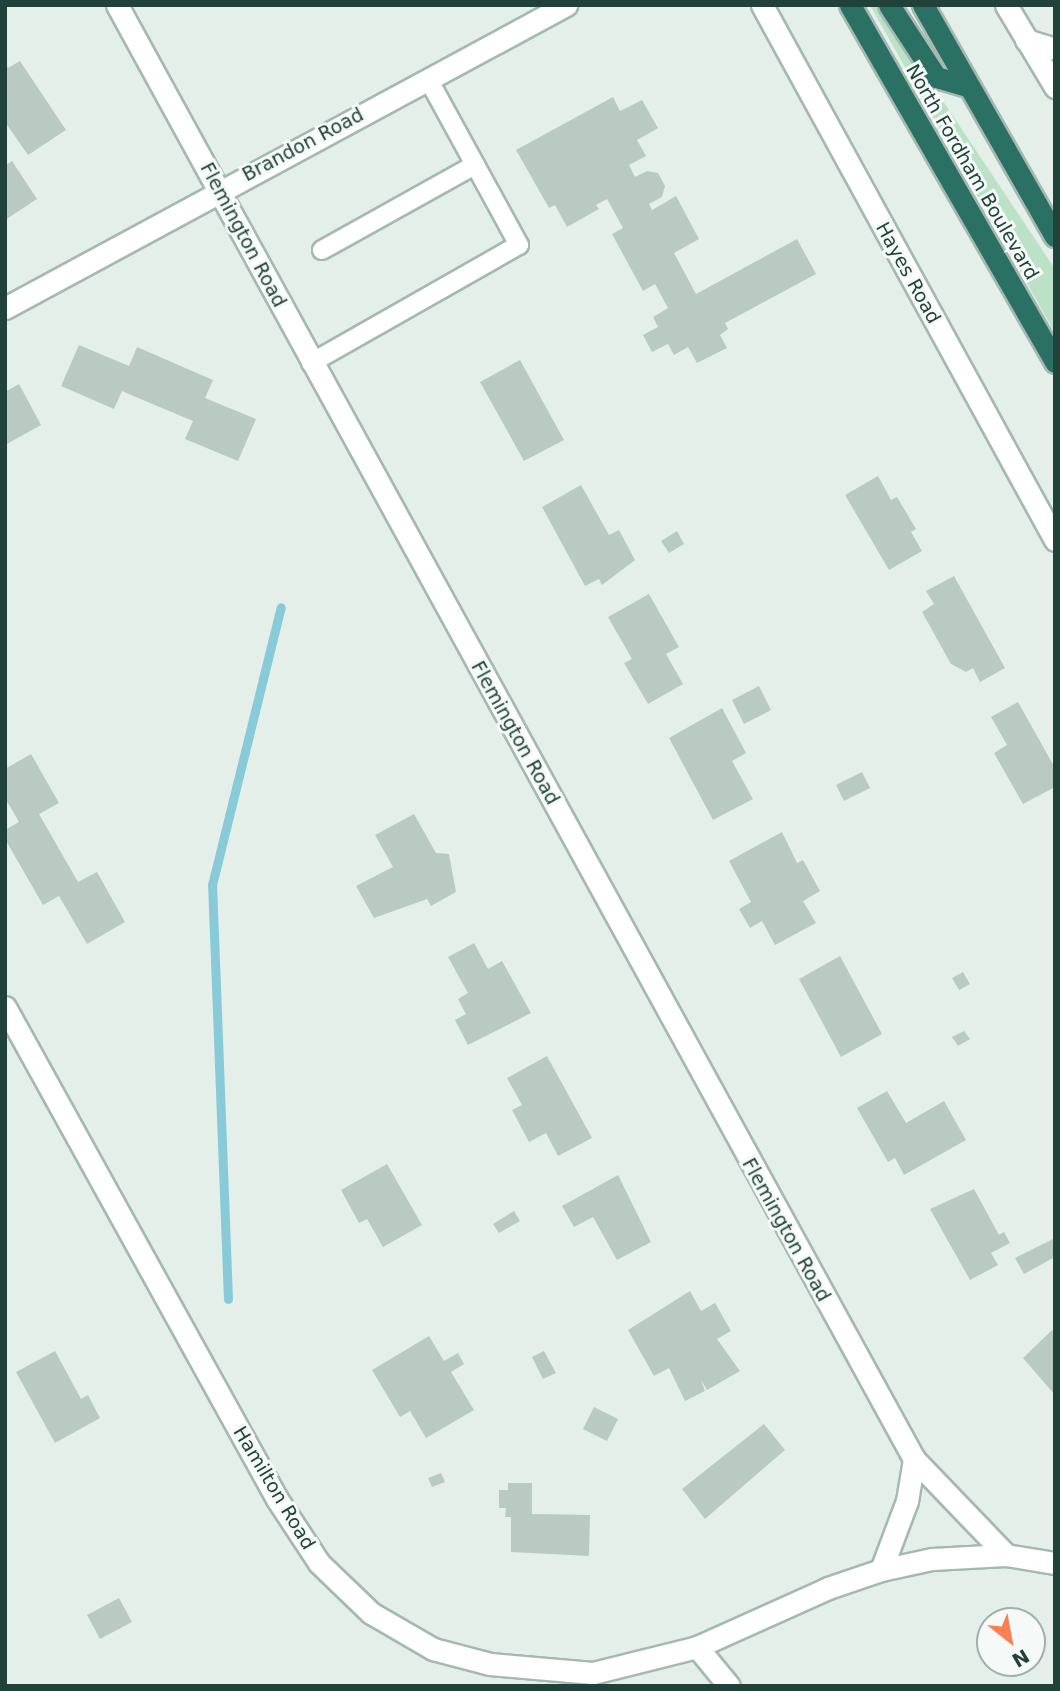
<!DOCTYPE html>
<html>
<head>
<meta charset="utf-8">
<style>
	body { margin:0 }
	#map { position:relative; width:1060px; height:1691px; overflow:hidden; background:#e4efea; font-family:"DejaVu Sans",sans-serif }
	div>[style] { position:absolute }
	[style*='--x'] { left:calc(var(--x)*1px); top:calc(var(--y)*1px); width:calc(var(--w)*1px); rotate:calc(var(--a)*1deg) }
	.green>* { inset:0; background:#bbe1c6 }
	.stream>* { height:9px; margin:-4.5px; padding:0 4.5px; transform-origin:4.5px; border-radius:4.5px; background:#88cad8 }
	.building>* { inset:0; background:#b9cac3 }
	.roads { filter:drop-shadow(2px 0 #a6b8b2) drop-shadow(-2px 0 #a6b8b2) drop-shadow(0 2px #a6b8b2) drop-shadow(0 -2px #a6b8b2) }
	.lane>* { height:18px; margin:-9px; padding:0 9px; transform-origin:9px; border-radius:9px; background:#fff }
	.street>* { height:21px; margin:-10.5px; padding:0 10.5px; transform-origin:10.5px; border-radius:10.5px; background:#fff }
	.highway>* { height:21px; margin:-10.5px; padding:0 10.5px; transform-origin:10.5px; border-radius:10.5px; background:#2a7164 }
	span { translate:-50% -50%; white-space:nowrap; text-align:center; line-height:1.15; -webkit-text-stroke:6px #f5faf8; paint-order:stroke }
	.street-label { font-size:19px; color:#21423a }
	.frame { position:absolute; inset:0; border:7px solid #21423a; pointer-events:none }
	.north { position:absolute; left:976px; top:1607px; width:70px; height:70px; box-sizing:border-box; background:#f5faf8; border:2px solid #a0b0ac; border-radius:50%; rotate:149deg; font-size:19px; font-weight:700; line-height:28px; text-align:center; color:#21423a }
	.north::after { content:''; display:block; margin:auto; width:24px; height:32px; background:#fd8054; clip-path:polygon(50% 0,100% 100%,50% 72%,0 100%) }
</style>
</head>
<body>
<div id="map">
	<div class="green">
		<div style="clip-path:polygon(870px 5px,879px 5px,1055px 269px,1055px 333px)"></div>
	</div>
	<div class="stream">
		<div style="--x:228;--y:1299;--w:414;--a:-92.2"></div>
		<div style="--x:212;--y:885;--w:286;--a:-76.1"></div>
	</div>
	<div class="building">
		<div style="clip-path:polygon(20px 61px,66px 130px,28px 155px,5px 122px,5px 64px,8px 68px)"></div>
		<div style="clip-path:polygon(613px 97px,620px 111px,642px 100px,658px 128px,637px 140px,646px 156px,629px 165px,635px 177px,647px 171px,658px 173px,665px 186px,662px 197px,649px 204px,652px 210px,676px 196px,699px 239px,674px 253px,696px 294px,797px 239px,816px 274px,725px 323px,728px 329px,720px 335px,727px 348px,697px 363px,688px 347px,674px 355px,668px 344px,652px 352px,643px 335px,658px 327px,653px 317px,668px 308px,655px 284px,643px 291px,612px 234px,623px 228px,607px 199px,596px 205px,599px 209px,567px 227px,555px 205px,549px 208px,516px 150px)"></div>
		<div style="clip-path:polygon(12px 161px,37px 199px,5px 220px,5px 166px)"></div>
		<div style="clip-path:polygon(79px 345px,129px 366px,137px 347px,213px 380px,205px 398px,256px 419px,238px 461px,185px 439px,193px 421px,131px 395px,122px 391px,114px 409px,61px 386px)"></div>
		<div style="clip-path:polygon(520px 360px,564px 440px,524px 461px,480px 382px)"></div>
		<div style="clip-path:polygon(19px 384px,41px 425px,5px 445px,5px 392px)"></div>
		<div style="clip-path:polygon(878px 476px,891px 500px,897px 497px,916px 529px,911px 532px,922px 551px,889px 570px,845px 495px)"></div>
		<div style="clip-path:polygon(581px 485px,609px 535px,619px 530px,635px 560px,602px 585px,599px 579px,585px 586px,542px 507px)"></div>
		<div style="clip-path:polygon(677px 531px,684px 544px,669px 553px,661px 541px)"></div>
		<div style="clip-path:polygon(954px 576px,1005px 668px,980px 682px,973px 668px,966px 672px,951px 664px,922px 612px,934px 604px,926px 591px)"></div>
		<div style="clip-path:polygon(649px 594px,679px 647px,666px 654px,683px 684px,648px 704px,624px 663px,632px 659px,608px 617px)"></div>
		<div style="clip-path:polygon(759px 686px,771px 710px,744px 724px,732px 700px)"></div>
		<div style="clip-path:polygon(1018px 702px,1055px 768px,1055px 787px,1023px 804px,994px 753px,1007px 745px,991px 717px)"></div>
		<div style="clip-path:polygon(722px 708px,746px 753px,732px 761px,753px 799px,713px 820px,669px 738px)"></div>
		<div style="clip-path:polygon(31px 754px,59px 803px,39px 814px,78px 882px,97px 872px,125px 922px,87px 944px,59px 896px,43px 905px,5px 839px,5px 830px,19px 822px,5px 798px,5px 769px)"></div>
		<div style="clip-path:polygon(862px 772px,870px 788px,844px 801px,836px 785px)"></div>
		<div style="clip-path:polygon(414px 814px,436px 853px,449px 854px,456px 892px,431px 906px,427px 899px,374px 918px,356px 886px,393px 867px,375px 835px)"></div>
		<div style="clip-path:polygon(782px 832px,797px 863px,803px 860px,820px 891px,803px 901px,816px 923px,775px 945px,762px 921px,750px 928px,739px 909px,751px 902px,729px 861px)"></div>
		<div style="clip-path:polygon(474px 943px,488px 969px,502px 961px,531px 1013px,468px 1045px,455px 1020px,466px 1014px,458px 999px,468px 993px,448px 957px)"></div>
		<div style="clip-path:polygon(840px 956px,882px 1034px,841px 1057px,799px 979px)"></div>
		<div style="clip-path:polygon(963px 972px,970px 984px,959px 990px,952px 978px)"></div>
		<div style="clip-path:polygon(964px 1031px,970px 1039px,958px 1046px,952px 1037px)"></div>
		<div style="clip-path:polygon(547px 1056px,592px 1138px,558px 1156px,546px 1133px,529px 1142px,512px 1110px,522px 1105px,507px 1078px)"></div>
		<div style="clip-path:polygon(887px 1091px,906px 1123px,944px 1101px,966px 1140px,904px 1175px,895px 1158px,888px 1162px,857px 1108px)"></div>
		<div style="clip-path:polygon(387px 1164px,422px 1225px,383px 1247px,367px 1219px,359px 1223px,341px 1190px)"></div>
		<div style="clip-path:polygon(618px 1175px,651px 1242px,617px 1260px,593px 1217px,574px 1227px,562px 1206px)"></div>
		<div style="clip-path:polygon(974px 1189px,999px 1235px,1004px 1232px,1010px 1243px,991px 1253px,998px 1265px,970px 1280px,930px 1209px)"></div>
		<div style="clip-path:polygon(514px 1211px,520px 1221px,499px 1233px,493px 1224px)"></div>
		<div style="clip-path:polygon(1055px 1238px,1055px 1257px,1024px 1274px,1015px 1258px)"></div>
		<div style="clip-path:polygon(690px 1291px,701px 1311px,715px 1303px,731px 1331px,717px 1339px,740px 1371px,707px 1390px,701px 1380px,705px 1391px,685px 1401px,669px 1368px,654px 1376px,628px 1330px)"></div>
		<div style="clip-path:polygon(1052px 1330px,1055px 1332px,1055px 1395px,1023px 1358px)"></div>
		<div style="clip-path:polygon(429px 1336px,444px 1361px,458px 1353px,464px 1364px,451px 1372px,474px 1410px,426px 1438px,410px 1411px,400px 1417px,372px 1370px)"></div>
		<div style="clip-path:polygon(55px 1351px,81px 1399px,88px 1395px,100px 1418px,55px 1443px,16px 1372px)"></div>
		<div style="clip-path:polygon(544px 1351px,556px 1373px,543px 1379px,532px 1357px)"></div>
		<div style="clip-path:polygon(594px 1407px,618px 1419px,607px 1441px,583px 1429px)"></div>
		<div style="clip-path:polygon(764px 1424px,785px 1450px,705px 1519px,682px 1489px)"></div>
		<div style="clip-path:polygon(441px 1473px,445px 1482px,432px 1487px,428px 1478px)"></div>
		<div style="clip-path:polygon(508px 1483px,532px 1483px,532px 1514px,590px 1515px,589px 1556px,511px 1552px,511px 1517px,505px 1517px,506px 1508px,499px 1508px,499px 1490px,508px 1490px)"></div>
		<div style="clip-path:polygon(119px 1598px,132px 1622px,100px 1639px,87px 1615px)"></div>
	</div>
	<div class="roads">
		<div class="lane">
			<div style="--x:322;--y:250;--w:175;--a:-29.1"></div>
			<div style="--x:311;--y:363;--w:239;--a:-29.6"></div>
			<div style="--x:519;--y:245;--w:189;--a:-118.7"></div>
		</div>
		<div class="street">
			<div style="--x:117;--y:5;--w:1658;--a:61.27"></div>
			<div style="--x:914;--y:1459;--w:133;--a:46.2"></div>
			<div style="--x:762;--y:5;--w:610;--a:61.29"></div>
			<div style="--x:1006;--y:5;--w:96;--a:59.1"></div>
			<div style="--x:1026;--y:40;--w:30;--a:17"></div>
			<div style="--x:5;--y:308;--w:638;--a:-28.37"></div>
			<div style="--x:5;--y:1007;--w:562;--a:61.06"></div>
			<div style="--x:277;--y:1499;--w:77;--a:56.7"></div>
			<div style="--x:319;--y:1563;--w:72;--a:43.9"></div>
			<div style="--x:371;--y:1613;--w:72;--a:30.1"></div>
			<div style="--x:433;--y:1649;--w:59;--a:14.7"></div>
			<div style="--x:490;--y:1664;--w:103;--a:5"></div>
			<div style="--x:593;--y:1673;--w:107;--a:-14"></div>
			<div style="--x:697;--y:1647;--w:144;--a:-24.2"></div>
			<div style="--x:828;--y:1588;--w:56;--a:-18.8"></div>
			<div style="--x:881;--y:1570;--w:52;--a:-12.2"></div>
			<div style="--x:932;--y:1559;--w:74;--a:-3.1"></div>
			<div style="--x:1006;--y:1555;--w:50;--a:9.3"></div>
			<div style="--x:881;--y:1570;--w:74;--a:-69.4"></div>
			<div style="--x:907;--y:1501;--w:43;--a:-80.5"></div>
			<div style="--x:697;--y:1647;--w:50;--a:50.6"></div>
		</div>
		<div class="highway">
			<div style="--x:850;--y:5;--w:412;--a:60.1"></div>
			<div style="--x:889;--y:5;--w:86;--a:56.9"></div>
			<div style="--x:936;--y:77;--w:33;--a:16"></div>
			<div style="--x:923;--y:5;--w:266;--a:60.3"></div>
		</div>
	</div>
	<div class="street-label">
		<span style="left:303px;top:145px;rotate:-28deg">Brandon Road</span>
		<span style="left:972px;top:172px;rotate:60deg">North Fordham Boulevard</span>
		<span style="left:243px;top:235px;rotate:62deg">Flemington Road</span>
		<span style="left:908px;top:273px;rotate:61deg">Hayes Road</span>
		<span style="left:515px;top:733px;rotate:61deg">Flemington Road</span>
		<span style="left:786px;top:1230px;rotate:61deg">Flemington Road</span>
		<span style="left:274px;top:1488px;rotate:59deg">Hamilton Road</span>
	</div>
	<div class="frame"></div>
	<div class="north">N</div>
</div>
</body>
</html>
